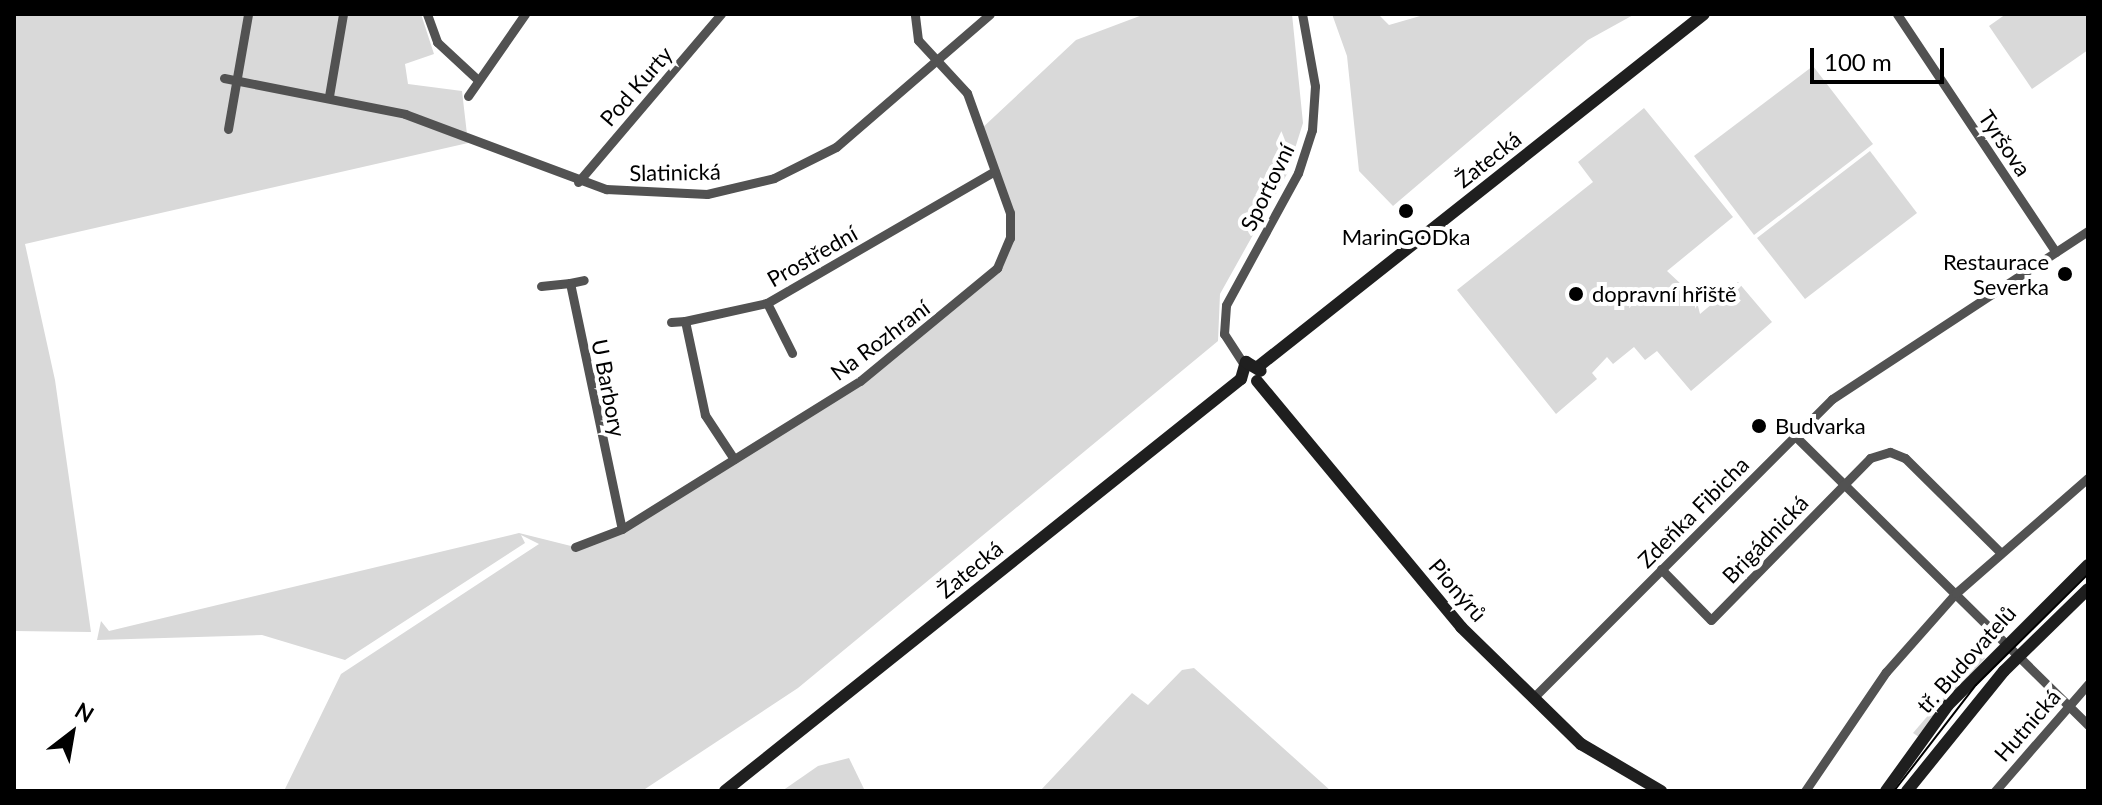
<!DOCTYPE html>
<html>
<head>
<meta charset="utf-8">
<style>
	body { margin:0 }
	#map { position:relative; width:2102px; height:805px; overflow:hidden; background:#fff; font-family:Lato,sans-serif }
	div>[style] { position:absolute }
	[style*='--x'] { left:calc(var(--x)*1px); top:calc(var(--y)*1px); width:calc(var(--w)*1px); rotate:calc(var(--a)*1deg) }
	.green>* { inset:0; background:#d9d9d9 }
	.street>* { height:9px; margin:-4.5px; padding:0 4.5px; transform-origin:4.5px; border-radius:4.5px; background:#525252 }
	.secondary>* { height:12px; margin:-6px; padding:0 6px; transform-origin:6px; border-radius:6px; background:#1f1f1f }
	.tram>* { height:2px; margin:-1px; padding:0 1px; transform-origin:1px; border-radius:1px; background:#000 }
	.dots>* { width:22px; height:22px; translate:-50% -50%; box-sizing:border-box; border:4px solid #fff; border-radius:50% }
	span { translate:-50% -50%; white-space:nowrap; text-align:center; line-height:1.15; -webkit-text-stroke:8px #fff; paint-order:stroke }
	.street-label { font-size:22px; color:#000 }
	.poi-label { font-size:22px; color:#000 }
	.right { translate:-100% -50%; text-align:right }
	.left { translate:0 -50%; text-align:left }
	.frame { position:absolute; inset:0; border:16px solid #000; pointer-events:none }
	.north { position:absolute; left:32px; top:693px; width:80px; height:80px; -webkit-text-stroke:6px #fff; paint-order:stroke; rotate:31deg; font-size:22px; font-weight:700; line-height:32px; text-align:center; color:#000 }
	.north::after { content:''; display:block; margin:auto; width:28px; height:36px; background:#000; clip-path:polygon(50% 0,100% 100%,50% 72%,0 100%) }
	.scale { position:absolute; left:1810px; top:48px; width:134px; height:36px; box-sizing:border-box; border:4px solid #000; border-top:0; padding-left:10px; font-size:24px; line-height:28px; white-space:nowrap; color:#000; -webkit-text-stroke:6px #fff; paint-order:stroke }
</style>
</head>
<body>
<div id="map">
	<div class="green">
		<div style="clip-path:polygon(14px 14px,421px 14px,434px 54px,405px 64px,408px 84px,462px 91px,468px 143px,25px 244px,55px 380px,91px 632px,14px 631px)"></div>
		<div style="clip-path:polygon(1145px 14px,1292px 14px,1303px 123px,1287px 174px,1220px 294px,1218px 341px,798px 688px,642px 791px,284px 791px,341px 674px,539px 544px,521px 535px,525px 543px,345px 660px,262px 635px,97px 640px,101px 621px,109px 631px,519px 533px,575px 547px,622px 529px,860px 381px,990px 277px,1008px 242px,1009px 209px,980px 130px,1076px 40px)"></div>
		<div style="clip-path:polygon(1332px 14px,1378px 14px,1389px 25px,1427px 14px,1635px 14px,1588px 40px,1393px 206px,1359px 171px,1347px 56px)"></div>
		<div style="clip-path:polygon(2006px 14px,2088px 14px,2088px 50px,2032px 89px,1989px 26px)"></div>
		<div style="clip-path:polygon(1813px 66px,1873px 144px,1754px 235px,1694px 156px)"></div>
		<div style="clip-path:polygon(1644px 108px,1733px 217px,1667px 271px,1696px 298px,1700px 314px,1738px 282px,1772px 322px,1691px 391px,1657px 351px,1645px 360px,1634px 347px,1613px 364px,1607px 357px,1592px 373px,1597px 379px,1556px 414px,1457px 290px,1593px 182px,1578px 162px)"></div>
		<div style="clip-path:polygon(1870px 151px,1917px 213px,1805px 299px,1757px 238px)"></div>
		<div style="clip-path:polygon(1980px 655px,1985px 658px,1919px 737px,1913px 733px)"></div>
		<div style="clip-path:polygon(1194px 668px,1331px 791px,1040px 791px,1132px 693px,1148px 705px,1182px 670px)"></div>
		<div style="clip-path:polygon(849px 758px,865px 791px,782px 791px,818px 766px)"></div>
	</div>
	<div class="street">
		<div style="--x:427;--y:14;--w:30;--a:70"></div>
		<div style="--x:437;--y:42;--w:54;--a:42.8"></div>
		<div style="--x:1897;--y:14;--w:286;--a:56.3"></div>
		<div style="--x:224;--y:78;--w:185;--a:11.2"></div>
		<div style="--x:405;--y:114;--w:215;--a:20.5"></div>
		<div style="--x:606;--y:189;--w:101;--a:2.8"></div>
		<div style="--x:707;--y:194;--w:69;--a:-13.4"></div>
		<div style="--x:774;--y:178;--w:69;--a:-26.6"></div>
		<div style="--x:836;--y:147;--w:203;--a:-40.8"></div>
		<div style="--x:329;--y:96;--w:83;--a:-80.3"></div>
		<div style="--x:468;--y:96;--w:100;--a:-55.2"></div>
		<div style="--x:228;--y:129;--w:117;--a:-80.1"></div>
		<div style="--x:578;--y:182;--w:221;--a:-49.6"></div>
		<div style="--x:570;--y:283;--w:14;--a:-12"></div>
		<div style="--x:541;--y:286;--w:29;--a:-6"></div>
		<div style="--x:570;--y:283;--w:251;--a:78.1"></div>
		<div style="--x:767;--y:303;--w:56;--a:63.4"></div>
		<div style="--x:671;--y:322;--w:14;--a:-4"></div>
		<div style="--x:1243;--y:363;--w:35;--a:-123"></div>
		<div style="--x:1224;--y:334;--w:29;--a:-86"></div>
		<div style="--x:1226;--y:305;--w:150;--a:-61.4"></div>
		<div style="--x:1298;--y:173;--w:45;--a:-72"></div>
		<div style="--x:1312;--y:130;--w:44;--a:-86.1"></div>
		<div style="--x:1315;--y:86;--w:73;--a:-100.2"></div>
		<div style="--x:1794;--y:435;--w:413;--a:44.6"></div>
		<div style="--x:734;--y:459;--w:53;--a:-123.4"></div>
		<div style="--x:705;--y:415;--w:96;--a:-102"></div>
		<div style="--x:685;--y:321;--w:84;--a:-12.4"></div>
		<div style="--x:767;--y:303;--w:263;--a:-30.1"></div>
		<div style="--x:575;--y:547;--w:50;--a:-21"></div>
		<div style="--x:622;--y:529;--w:280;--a:-31.9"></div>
		<div style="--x:860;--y:381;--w:178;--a:-39.5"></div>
		<div style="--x:997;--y:268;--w:33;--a:-67"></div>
		<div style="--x:1010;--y:238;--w:25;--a:-90"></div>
		<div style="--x:1010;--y:213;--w:127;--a:-109.7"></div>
		<div style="--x:967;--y:93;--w:72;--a:-132.8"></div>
		<div style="--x:918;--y:40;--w:26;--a:-97"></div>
		<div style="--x:1661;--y:569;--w:71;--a:45.6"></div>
		<div style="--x:1711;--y:620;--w:227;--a:-45.5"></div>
		<div style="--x:1870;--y:458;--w:21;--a:-17"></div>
		<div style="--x:1890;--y:452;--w:16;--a:22"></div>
		<div style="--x:1905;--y:458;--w:132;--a:44.7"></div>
		<div style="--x:1533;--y:698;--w:423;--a:-45"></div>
		<div style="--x:1832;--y:399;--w:306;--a:-33.3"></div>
		<div style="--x:1805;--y:791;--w:144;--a:-55.8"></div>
		<div style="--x:1886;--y:672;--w:106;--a:-48.5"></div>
		<div style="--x:1956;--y:593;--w:175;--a:-41.1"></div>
		<div style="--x:1995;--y:791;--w:142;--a:-49"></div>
	</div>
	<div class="secondary">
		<div style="--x:1259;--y:366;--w:567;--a:-38.34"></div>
		<div style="--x:1241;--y:379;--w:18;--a:-74"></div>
		<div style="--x:1246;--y:362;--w:17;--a:31"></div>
		<div style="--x:1257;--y:381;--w:320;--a:50.3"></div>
		<div style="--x:1461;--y:627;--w:168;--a:44.3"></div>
		<div style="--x:1581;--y:744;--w:93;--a:30.4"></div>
		<div style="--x:725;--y:791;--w:660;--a:-38.61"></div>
		<div style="--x:1886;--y:791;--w:106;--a:-54.2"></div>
		<div style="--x:1948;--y:705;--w:198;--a:-45"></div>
		<div style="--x:1907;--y:791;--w:154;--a:-51.1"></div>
		<div style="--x:2004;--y:671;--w:117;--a:-44.3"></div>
	</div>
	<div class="tram">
		<div style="--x:1894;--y:791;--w:134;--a:-52.3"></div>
		<div style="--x:1976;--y:685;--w:158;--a:-44.7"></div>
	</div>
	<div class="dots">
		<div style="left:1406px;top:211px;background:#000"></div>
		<div style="left:2065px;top:274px;background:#000"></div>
		<div style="left:1576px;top:294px;background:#000"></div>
		<div style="left:1759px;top:426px;background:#000"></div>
	</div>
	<div class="street-label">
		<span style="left:636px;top:86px;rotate:-49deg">Pod Kurty</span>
		<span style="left:2005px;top:143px;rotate:56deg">Tyršova</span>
		<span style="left:1488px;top:159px;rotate:-38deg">Žatecká</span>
		<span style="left:675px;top:172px;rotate:-1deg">Slatinická</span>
		<span style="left:1267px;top:187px;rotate:-64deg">Sportovní</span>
		<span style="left:812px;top:256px;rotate:-30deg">Prostřední</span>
		<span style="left:880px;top:340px;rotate:-37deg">Na Rozhraní</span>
		<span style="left:609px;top:388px;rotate:79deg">U Barbory</span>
		<span style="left:1693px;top:512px;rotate:-45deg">Zdeňka Fibicha</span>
		<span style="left:1765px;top:539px;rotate:-46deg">Brigádnická</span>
		<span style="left:970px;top:569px;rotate:-39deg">Žatecká</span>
		<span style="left:1458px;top:590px;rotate:49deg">Pionýrů</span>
		<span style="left:1966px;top:659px;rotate:-48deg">tř. Budovatelů</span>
		<span style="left:2027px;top:725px;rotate:-49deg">Hutnická</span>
	</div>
	<div class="poi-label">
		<span style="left:1406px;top:237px">MarinGODka</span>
		<span class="right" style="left:2049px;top:274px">Restaurace<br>Severka</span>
		<span class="left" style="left:1592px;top:294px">dopravní hřiště</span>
		<span class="left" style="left:1775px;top:426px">Budvarka</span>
	</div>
	<div class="frame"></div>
	<div class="north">N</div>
	<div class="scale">100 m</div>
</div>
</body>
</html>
